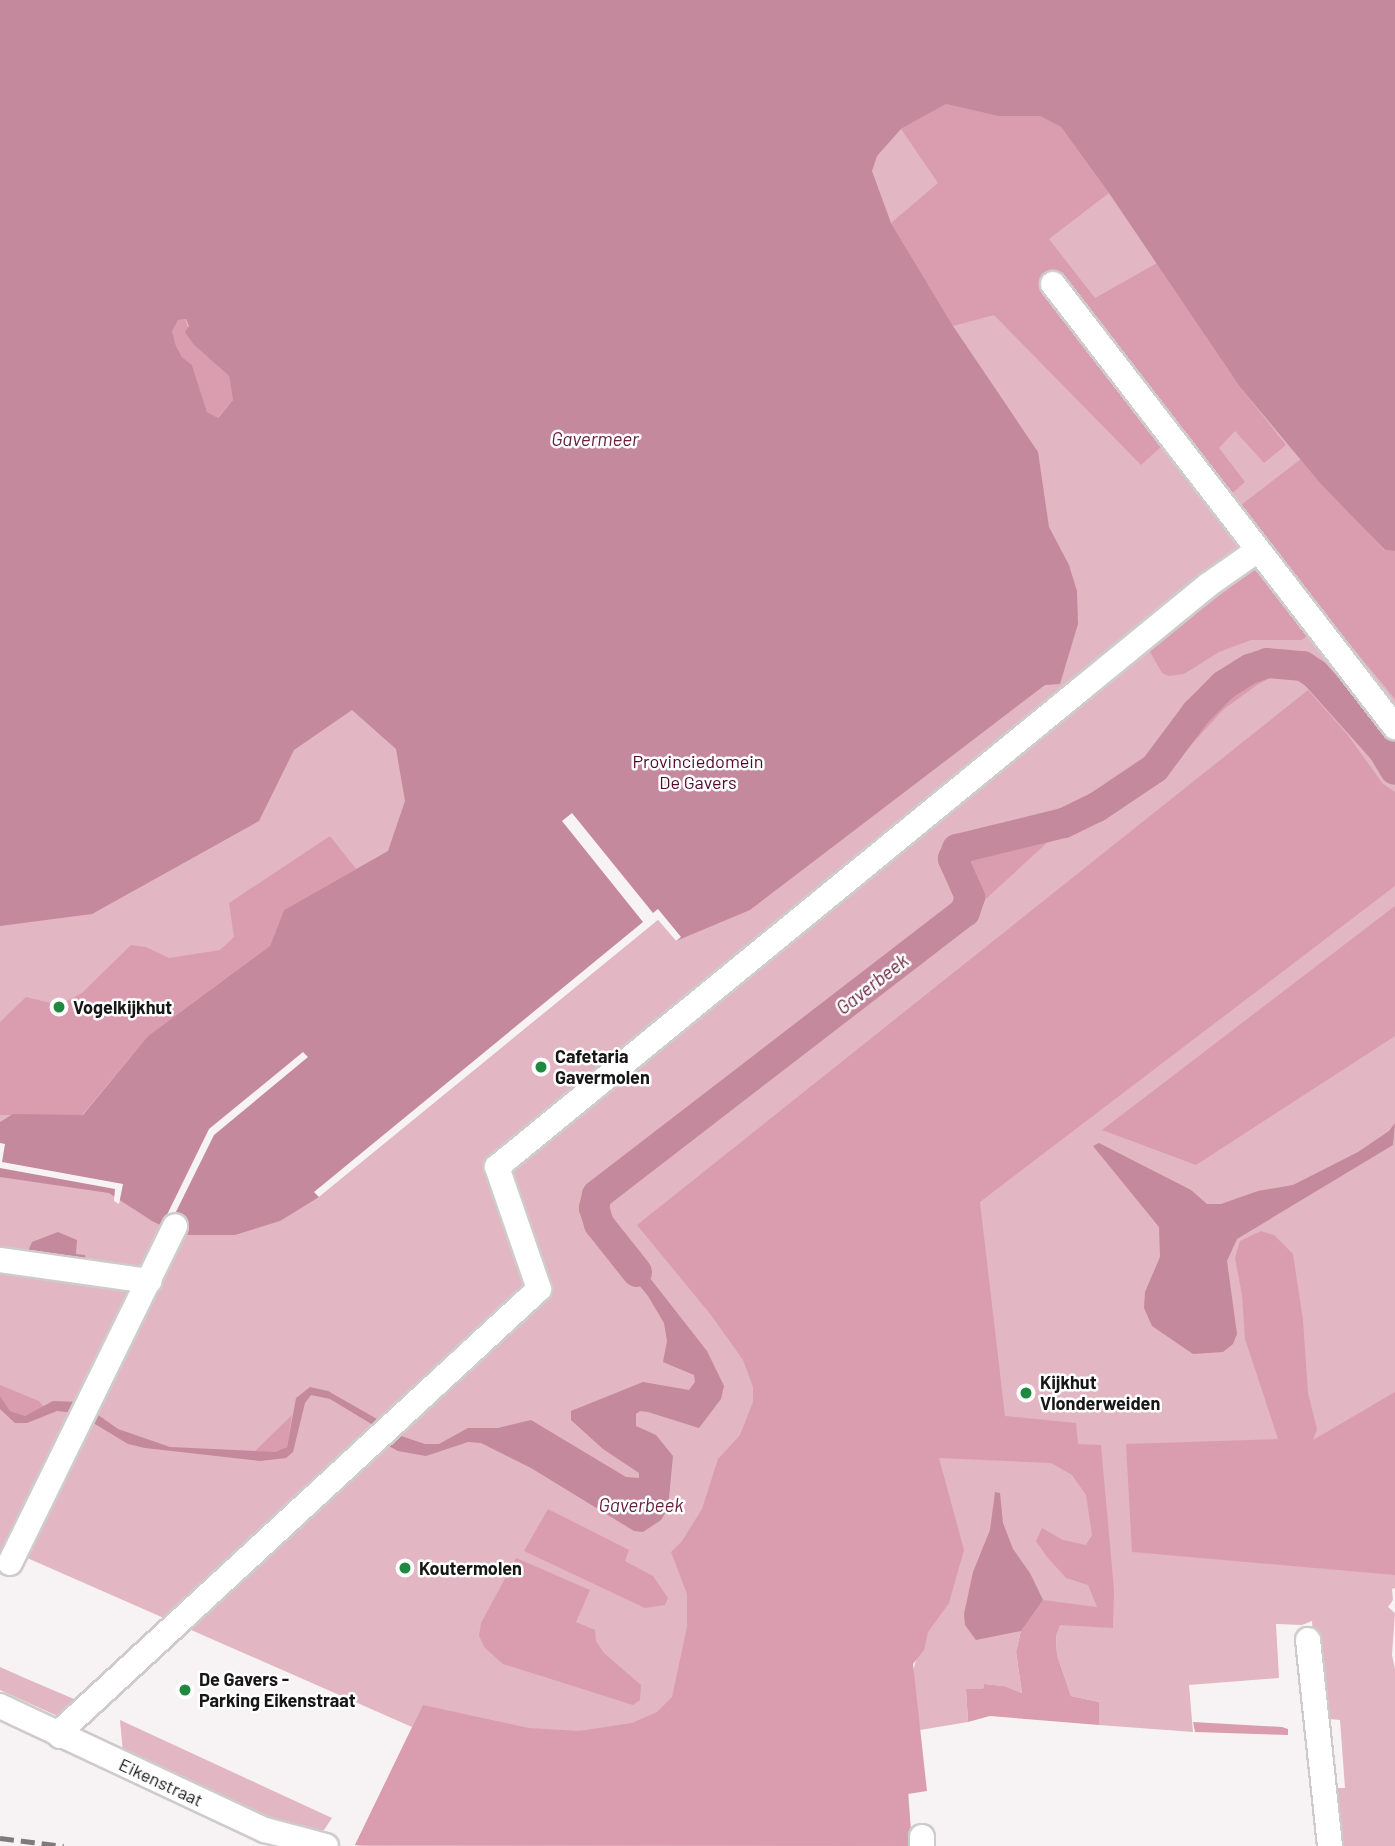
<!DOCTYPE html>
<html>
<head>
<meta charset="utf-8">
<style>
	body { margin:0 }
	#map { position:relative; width:1395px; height:1846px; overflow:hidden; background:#f7f3f4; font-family:Barlow,sans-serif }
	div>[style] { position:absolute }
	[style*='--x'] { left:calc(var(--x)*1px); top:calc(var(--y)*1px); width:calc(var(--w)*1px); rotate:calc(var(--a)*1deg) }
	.green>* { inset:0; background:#e3b6c4 }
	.forest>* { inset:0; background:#da9db0 }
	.water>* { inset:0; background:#c4899c }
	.pier>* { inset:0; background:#f7f3f4 }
	.river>* { height:30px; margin:-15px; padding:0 15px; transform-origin:15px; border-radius:15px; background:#c4899c }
	.roads { filter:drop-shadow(2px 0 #cfcbcc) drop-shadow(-2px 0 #cfcbcc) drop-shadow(0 2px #cfcbcc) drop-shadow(0 -2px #cfcbcc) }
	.minor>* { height:24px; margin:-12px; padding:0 12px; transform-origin:12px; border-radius:12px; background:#fff }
	.rail>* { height:5px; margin-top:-2.5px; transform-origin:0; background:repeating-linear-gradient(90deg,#7d7a7b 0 14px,transparent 0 21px) }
	.dots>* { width:19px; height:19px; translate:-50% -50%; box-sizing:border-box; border:4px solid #fff; border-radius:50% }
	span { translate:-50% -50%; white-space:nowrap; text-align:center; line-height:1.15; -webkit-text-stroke:5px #fff; paint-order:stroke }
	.park-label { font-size:18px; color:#520a2b }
	.poi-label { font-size:18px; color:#181717; font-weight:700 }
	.left { translate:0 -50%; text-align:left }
	.street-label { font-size:18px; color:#181717 }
	.water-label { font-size:19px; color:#67203d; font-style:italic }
</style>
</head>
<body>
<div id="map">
	<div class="green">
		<div style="clip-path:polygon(0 0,1395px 0,1395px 1588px,1392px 1589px,1393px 1600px,1388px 1607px,1395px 1613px,1392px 1655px,1395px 1669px,1395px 1846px,1338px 1846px,1331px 1788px,1345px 1788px,1340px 1720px,1319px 1718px,1312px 1621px,1302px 1625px,1276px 1624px,1279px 1678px,1189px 1685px,1193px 1732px,1099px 1725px,1099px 1702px,1071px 1696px,1057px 1655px,1056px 1635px,1021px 1631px,1016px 1652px,1022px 1693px,1003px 1686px,984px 1684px,983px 1689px,966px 1689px,968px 1722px,920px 1730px,912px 1674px,917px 1657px,898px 1642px,912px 1846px,361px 1846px,355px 1845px,412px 1727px,9px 1550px,0 1567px)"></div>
		<div style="clip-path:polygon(0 1667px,27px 1679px,81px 1702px,62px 1718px,0 1690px)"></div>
		<div style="clip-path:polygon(120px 1720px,332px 1818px,324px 1830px,307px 1833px,268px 1821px,123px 1753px)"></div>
	</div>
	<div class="forest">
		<div style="clip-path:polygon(946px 104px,998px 116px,1040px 116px,1061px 127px,1109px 193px,1049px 239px,1095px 298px,1157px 263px,1240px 387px,1286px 445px,1264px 463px,1235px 431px,1219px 448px,1245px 482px,1228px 497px,1174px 435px,1141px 465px,994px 315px,953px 326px,891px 223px,938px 183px,901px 129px)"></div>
		<div style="clip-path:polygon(185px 319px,194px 345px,229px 376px,233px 400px,217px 418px,207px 412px,192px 365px,182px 357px,176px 346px,172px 331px,177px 320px)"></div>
		<div style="clip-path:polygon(1301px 459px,1384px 550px,1395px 551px,1395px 699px,1237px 508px)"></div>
		<div style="clip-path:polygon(1260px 564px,1309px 632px,1306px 637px,1301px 640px,1251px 640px,1219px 652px,1184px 674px,1169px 676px,1162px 673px,1145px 643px,1201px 600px,1207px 605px)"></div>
		<div style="clip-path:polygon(1288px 668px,1301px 673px,1272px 677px,1257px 685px,1224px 709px,1166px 772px,1130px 801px,1124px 794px,1154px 773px,1199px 715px,1223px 689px,1258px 669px)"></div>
		<div style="clip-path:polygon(1308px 690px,1347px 734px,1383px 784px,1395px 792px,1395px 886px,980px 1202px,1005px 1416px,1076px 1423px,1078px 1444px,1101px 1445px,1114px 1590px,1113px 1628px,1060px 1625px,1056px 1635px,1057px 1655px,1071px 1696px,1099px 1702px,1099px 1725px,990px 1716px,968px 1722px,966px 1689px,983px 1689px,984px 1684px,1004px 1686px,1022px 1693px,1016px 1652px,1021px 1631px,1043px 1600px,1097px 1607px,1088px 1585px,1066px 1578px,1047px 1557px,1036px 1541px,1042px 1528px,1063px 1540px,1086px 1545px,1092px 1535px,1086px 1495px,1072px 1475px,1051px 1463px,939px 1458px,964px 1550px,949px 1603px,928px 1632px,924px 1650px,913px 1664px,927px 1791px,908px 1794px,912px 1846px,355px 1845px,423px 1705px,529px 1728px,579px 1731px,632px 1723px,657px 1712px,672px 1697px,687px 1627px,687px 1594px,671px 1552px,682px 1541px,702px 1509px,718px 1459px,740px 1435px,753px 1402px,753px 1387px,743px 1360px,711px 1315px,637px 1225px)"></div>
		<div style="clip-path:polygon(1062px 829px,975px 909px,972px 893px,956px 862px,959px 852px,1006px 839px,1028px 844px,1045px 832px)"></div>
		<div style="clip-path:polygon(330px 836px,356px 869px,284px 910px,270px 946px,148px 1036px,82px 1115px,0 1115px,0 1022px,26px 997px,59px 1005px,82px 993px,131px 945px,146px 947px,169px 958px,220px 950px,234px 937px,229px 903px)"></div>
		<div style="clip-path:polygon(1395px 906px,1395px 1036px,1196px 1165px,1102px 1130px)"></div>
		<div style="clip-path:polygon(1261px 1231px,1274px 1235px,1293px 1254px,1303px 1320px,1308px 1393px,1317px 1429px,1313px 1440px,1395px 1392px,1395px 1575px,1132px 1552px,1126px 1444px,1278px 1439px,1245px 1339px,1242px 1295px,1235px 1258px,1240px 1241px)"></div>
		<div style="clip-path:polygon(0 1385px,39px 1401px,44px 1407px,25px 1416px,10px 1411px,0 1396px)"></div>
		<div style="clip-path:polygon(292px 1415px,287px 1447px,275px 1452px,254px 1452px)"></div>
		<div style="clip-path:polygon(548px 1509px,629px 1550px,625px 1561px,653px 1576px,668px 1598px,665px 1605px,645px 1608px,524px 1551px)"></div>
		<div style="clip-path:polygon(516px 1558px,590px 1590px,576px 1622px,595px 1630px,596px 1641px,604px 1653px,641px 1685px,640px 1700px,633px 1705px,503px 1664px,485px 1648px,479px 1636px,481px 1623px)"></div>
		<div style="clip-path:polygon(1193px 1722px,1282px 1727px,1288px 1729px,1288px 1735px,1195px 1732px)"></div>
	</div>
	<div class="water">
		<div style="clip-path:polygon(evenodd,0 0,1395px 0,1395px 551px,1385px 550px,1321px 484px,1240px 387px,1109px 193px,1061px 127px,1040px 116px,998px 116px,946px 104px,901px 129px,877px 156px,872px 171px,891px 223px,953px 326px,1038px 452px,1049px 527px,1069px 565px,1077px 591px,1078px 624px,1060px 684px,1045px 685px,750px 910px,676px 941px,658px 920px,319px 1197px,280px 1221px,235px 1235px,181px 1235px,152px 1221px,109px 1193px,0 1177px,0 1122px,13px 1114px,83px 1115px,148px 1036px,270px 946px,284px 910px,388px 851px,405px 801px,396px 749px,352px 710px,294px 750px,259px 821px,92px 914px,0 926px,0 0,186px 319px,189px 326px,185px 332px,194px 345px,229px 376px,233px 400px,218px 418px,207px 412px,192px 365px,182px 357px,176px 346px,172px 331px,178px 320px,186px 319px)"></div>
		<div style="clip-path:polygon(1395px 1123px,1393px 1145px,1237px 1239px,1227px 1261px,1237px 1334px,1233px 1344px,1223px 1352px,1193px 1354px,1152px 1326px,1144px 1308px,1145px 1292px,1160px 1257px,1159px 1227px,1093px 1146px,1099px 1143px,1191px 1190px,1207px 1204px,1221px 1204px,1258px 1191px,1293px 1185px,1358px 1152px,1389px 1131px)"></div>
		<div style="clip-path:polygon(58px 1232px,77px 1240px,76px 1254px,85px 1255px,86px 1262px,25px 1258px,32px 1242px)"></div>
		<div style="clip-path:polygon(617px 1236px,707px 1351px,724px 1386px,721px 1399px,699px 1428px,648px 1412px,640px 1411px,636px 1414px,636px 1426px,656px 1435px,673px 1456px,668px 1508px,661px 1520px,643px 1532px,634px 1531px,531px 1468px,481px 1443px,468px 1442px,426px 1456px,398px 1451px,385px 1444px,395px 1434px,425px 1444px,439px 1444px,468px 1428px,498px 1428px,531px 1420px,626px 1477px,639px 1478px,639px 1473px,603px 1449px,571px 1420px,571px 1411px,643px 1382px,689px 1390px,695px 1382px,694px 1375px,663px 1362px,667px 1341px,664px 1323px,648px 1296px,606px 1245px)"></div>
		<div style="clip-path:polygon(310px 1387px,328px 1391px,384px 1423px,378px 1428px,330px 1399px,311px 1395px,305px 1403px,293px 1452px,286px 1458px,260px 1461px,145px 1448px,128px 1444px,90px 1421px,94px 1412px,118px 1429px,170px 1447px,275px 1452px,287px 1447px,296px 1398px)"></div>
		<div style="clip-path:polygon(0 1396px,10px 1411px,25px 1416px,53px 1401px,81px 1402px,75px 1413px,57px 1411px,27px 1423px,15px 1423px,0 1409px)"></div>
		<div style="clip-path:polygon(995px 1492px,1000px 1493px,1003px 1523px,1013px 1549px,1030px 1573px,1043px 1600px,1021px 1631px,976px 1640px,965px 1625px,964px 1614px,973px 1572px,990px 1530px)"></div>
	</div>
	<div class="pier">
		<div style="clip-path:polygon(572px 813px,653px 913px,658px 909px,681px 937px,676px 941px,658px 920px,319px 1197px,314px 1192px,643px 922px,562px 821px)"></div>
		<div style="clip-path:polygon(303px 1052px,308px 1057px,214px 1135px,166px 1232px,160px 1229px,209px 1129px)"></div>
		<div style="clip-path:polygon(0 1143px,5px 1144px,2px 1162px,123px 1184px,119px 1204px,114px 1201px,115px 1189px,0 1168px)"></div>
	</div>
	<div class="river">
		<div style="--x:637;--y:1272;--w:61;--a:-128.4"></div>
		<div style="--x:599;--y:1224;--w:17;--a:-107"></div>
		<div style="--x:594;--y:1208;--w:13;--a:-77"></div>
		<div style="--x:597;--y:1195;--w:464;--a:-37.6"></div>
		<div style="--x:965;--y:912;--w:16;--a:-72"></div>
		<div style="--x:970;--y:897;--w:42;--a:-114.1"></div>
		<div style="--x:953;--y:859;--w:11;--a:-68"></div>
		<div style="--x:957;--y:849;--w:110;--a:-13.7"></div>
		<div style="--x:1064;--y:823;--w:37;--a:-26"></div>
		<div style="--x:1097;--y:807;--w:70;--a:-33.9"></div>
		<div style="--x:1155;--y:768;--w:69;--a:-53.3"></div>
		<div style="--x:1196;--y:713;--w:40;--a:-45"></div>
		<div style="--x:1224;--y:685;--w:31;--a:-32"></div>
		<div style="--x:1250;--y:669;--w:18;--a:-19"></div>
		<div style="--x:1267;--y:663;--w:36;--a:5"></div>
		<div style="--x:1303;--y:666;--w:14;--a:34"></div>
		<div style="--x:1315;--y:674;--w:102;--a:48.2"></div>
		<div style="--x:1383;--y:750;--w:23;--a:59"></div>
	</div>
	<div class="roads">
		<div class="minor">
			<div style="--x:1053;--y:284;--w:560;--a:52.33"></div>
			<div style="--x:0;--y:1260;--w:151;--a:8"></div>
			<div style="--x:10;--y:1563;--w:375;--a:-63.9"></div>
			<div style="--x:1308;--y:1640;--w:207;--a:83.9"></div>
			<div style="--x:0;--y:1706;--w:293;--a:25.1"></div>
			<div style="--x:265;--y:1830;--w:63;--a:14.7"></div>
			<div style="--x:60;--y:1736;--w:10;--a:-61"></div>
			<div style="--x:65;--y:1727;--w:645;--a:-42.74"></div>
			<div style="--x:539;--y:1289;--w:129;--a:-109"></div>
			<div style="--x:497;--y:1167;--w:755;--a:-39.3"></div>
			<div style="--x:1081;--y:689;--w:164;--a:-39.3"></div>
			<div style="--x:1208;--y:585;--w:61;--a:-35"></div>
			<div style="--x:922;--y:1837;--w:9;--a:90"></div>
		</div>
	</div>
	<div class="rail">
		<div style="--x:0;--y:1838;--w:64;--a:7.2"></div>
	</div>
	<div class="dots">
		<div style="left:59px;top:1007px;background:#21893f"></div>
		<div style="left:541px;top:1067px;background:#21893f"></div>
		<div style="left:1026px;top:1393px;background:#21893f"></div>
		<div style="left:405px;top:1568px;background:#21893f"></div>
		<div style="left:185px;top:1690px;background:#21893f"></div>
	</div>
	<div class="park-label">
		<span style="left:698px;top:772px">Provinciedomein<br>De Gavers</span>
	</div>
	<div class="poi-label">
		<span class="left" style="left:73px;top:1007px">Vogelkijkhut</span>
		<span class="left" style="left:555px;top:1067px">Cafetaria<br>Gavermolen</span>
		<span class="left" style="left:1040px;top:1393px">Kijkhut<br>Vlonderweiden</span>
		<span class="left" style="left:419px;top:1568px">Koutermolen</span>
		<span class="left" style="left:199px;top:1690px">De Gavers -<br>Parking Eikenstraat</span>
	</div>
	<div class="street-label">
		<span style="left:161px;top:1782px;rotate:25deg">Eikenstraat</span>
	</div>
	<div class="water-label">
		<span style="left:595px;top:439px">Gavermeer</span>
		<span style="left:872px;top:984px;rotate:-38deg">Gaverbeek</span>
		<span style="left:641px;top:1505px">Gaverbeek</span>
	</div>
</div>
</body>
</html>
